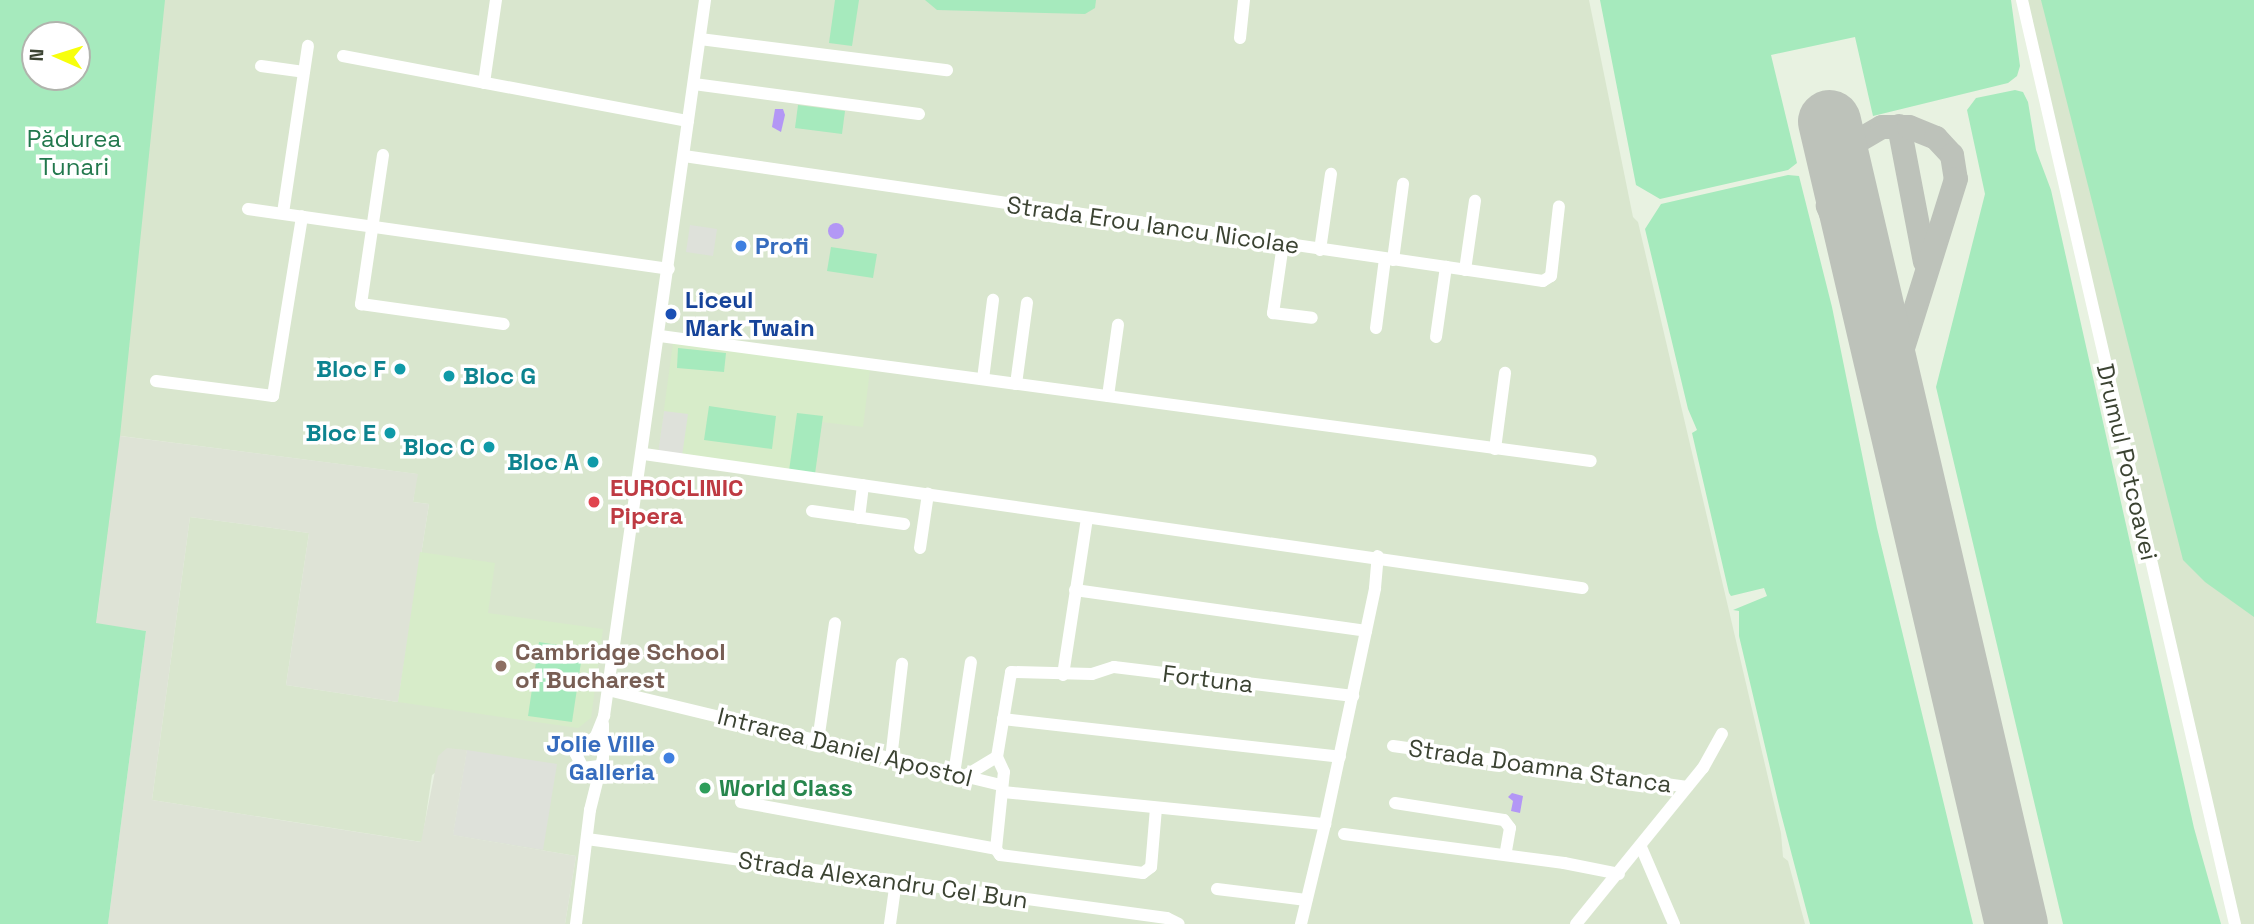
<!DOCTYPE html>
<html>
<head>
<meta charset="utf-8">
<style>
	body { margin:0 }
	#map { position:relative; width:2254px; height:924px; overflow:hidden; background:#e8f2e1; font-family:"Space Grotesk",sans-serif }
	div>[style] { position:absolute }
	[style*='--x'] { left:calc(var(--x)*1px); top:calc(var(--y)*1px); width:calc(var(--w)*1px); rotate:calc(var(--a)*1deg) }
	.residential>* { inset:0; background:#d9e6ce }
	.industrial>* { inset:0; background:#dee3d6 }
	.education>* { inset:0; background:#d7ecc9 }
	.green>* { inset:0; background:#a6eabd }
	.parking>* { inset:0; background:#dee1da }
	.water>* { inset:0; background:#b397f5 }
	.round { border-radius:50% }
	.taxiway>* { height:24px; margin:-12px; padding:0 12px; transform-origin:12px; border-radius:12px; background:#bdc2ba }
	.runway>* { height:63px; margin:-31.5px; padding:0 31.5px; transform-origin:31.5px; border-radius:31.5px; background:#bdc2ba }
	.minor>* { height:12px; margin:-6px; padding:0 6px; transform-origin:6px; border-radius:6px; background:#fff }
	.dots>* { width:19px; height:19px; translate:-50% -50%; box-sizing:border-box; border:4px solid #fff; border-radius:50% }
	span { translate:-50% -50%; white-space:nowrap; text-align:center; line-height:1.15; -webkit-text-stroke:7px #fff; paint-order:stroke }
	.park-label { font-size:24px; color:#22784d }
	.street-label { font-size:24px; color:#3b4332 }
	.shop-label { font-size:24px; color:#366cbe; font-weight:700 }
	.left { translate:0 -50%; text-align:left }
	.right { translate:-100% -50%; text-align:right }
	.transit-label { font-size:24px; color:#164399; font-weight:700 }
	.culture-label { font-size:24px; color:#0d838f; font-weight:700 }
	.health-label { font-size:24px; color:#be3a42; font-weight:700 }
	.education-label { font-size:24px; color:#785e54; font-weight:700 }
	.leisure-label { font-size:24px; color:#27864d; font-weight:700 }
	.north { position:absolute; left:21px; top:21px; width:70px; height:70px; box-sizing:border-box; background:#fff; border:2px solid #b1b4ad; border-radius:50%; rotate:273deg; font-size:19px; font-weight:700; line-height:28px; text-align:center; color:#3b4332 }
	.north::after { content:''; display:block; margin:auto; width:24px; height:32px; background:#f7ff0b; clip-path:polygon(50% 0,100% 100%,50% 72%,0 100%) }
</style>
</head>
<body>
<div id="map">
	<div class="residential">
		<div style="clip-path:polygon(evenodd,0 0,1589px 0,1633px 217px,1638px 222px,1781px 833px,1783px 857px,1788px 861px,1805px 924px,565px 924px,576px 856px,453px 835px,467px 750px,432px 775px,422px 842px,152px 800px,190px 517px,309px 533px,286px 685px,398px 702px,429px 504px,413px 502px,417px 474px,121px 436px,96px 624px,0 0,35px 35px,77px 35px,77px 77px,35px 77px,35px 35px)"></div>
		<div style="clip-path:polygon(2018px 0,2254px 0,2254px 924px,2230px 924px)"></div>
	</div>
	<div class="industrial">
		<div style="clip-path:polygon(120px 436px,418px 474px,413px 502px,429px 504px,398px 702px,286px 685px,309px 533px,190px 517px,152px 800px,421px 842px,438px 756px,447px 748px,467px 750px,453px 835px,576px 856px,565px 924px,108px 924px,146px 631px,96px 624px)"></div>
	</div>
	<div class="education">
		<div style="clip-path:polygon(673px 343px,870px 370px,863px 427px,822px 422px,815px 474px,658px 453px)"></div>
		<div style="clip-path:polygon(420px 552px,495px 563px,488px 613px,603px 629px,591px 718px,578px 728px,398px 702px)"></div>
	</div>
	<div class="green">
		<div style="clip-path:polygon(evenodd,0 0,165px 0,120px 436px,96px 623px,146px 631px,108px 924px,0 924px,0 0,35px 35px,77px 35px,77px 77px,35px 77px,35px 35px)"></div>
		<div style="clip-path:polygon(835px 0,859px 0,852px 46px,829px 43px)"></div>
		<div style="clip-path:polygon(925px 0,1096px 0,1095px 8px,1085px 14px,937px 10px)"></div>
		<div style="clip-path:polygon(1600px 0,2011px 0,2020px 66px,2017px 76px,2008px 83px,1873px 116px,1855px 37px,1771px 55px,1797px 163px,1788px 170px,1660px 199px,1636px 185px)"></div>
		<div style="clip-path:polygon(2041px 0,2254px 0,2254px 617px,2205px 582px,2183px 560px)"></div>
		<div style="clip-path:polygon(2015px 90px,2023px 92px,2028px 102px,2036px 150px,2051px 190px,2194px 828px,2221px 924px,2063px 924px,1936px 387px,1985px 194px,1967px 110px,1976px 98px)"></div>
		<div style="clip-path:polygon(798px 105px,845px 111px,842px 134px,795px 128px)"></div>
		<div style="clip-path:polygon(1788px 175px,1799px 176px,1832px 307px,1877px 528px,1973px 924px,1810px 924px,1780px 810px,1739px 636px,1739px 611px,1733px 610px,1767px 596px,1764px 588px,1731px 596px,1729px 593px,1692px 433px,1697px 430px,1688px 409px,1645px 229px,1661px 204px)"></div>
		<div style="clip-path:polygon(831px 247px,877px 254px,873px 278px,827px 271px)"></div>
		<div style="clip-path:polygon(678px 348px,726px 353px,724px 372px,677px 368px)"></div>
		<div style="clip-path:polygon(709px 406px,776px 416px,772px 449px,704px 440px)"></div>
		<div style="clip-path:polygon(797px 413px,823px 416px,815px 474px,789px 471px)"></div>
		<div style="clip-path:polygon(539px 642px,583px 649px,572px 722px,528px 716px)"></div>
	</div>
	<div class="parking">
		<div style="clip-path:polygon(690px 225px,717px 229px,713px 256px,686px 252px)"></div>
		<div style="clip-path:polygon(664px 411px,688px 414px,682px 456px,658px 453px)"></div>
		<div style="clip-path:polygon(467px 750px,557px 764px,543px 850px,453px 835px)"></div>
	</div>
	<div class="water">
		<div style="clip-path:polygon(775px 109px,783px 109px,785px 115px,781px 132px,772px 127px)"></div>
		<div class="round" style="left:828px;top:223px;width:16px;height:16px"></div>
		<div style="clip-path:polygon(1512px 793px,1523px 796px,1520px 813px,1511px 811px,1513px 801px,1508px 797px)"></div>
	</div>
	<div class="taxiway">
		<div style="--x:1899;--y:126;--w:138;--a:79.2"></div>
		<div style="--x:1861;--y:256;--w:28;--a:-136"></div>
		<div style="--x:1841;--y:237;--w:34;--a:-113"></div>
		<div style="--x:1828;--y:206;--w:36;--a:-84"></div>
		<div style="--x:1832;--y:170;--w:24;--a:-60"></div>
		<div style="--x:1844;--y:149;--w:44;--a:-30.1"></div>
		<div style="--x:1882;--y:127;--w:27;--a:0"></div>
		<div style="--x:1909;--y:127;--w:29;--a:22"></div>
		<div style="--x:1936;--y:138;--w:23;--a:47"></div>
		<div style="--x:1952;--y:155;--w:24;--a:81"></div>
		<div style="--x:1956;--y:179;--w:184;--a:107.4"></div>
		<div style="--x:1901;--y:355;--w:54;--a:95.3"></div>
	</div>
	<div class="runway">
		<div style="--x:1829;--y:121;--w:824;--a:76.89"></div>
	</div>
	<div class="minor">
		<div style="--x:2022;--y:0;--w:948;--a:77.02"></div>
		<div style="--x:1240;--y:38;--w:38;--a:-84"></div>
		<div style="--x:700;--y:39;--w:249;--a:7.2"></div>
		<div style="--x:343;--y:56;--w:351;--a:10.7"></div>
		<div style="--x:261;--y:66;--w:43;--a:7.9"></div>
		<div style="--x:484;--y:83;--w:84;--a:-81.8"></div>
		<div style="--x:694;--y:84;--w:227;--a:7.6"></div>
		<div style="--x:383;--y:155;--w:151;--a:98.4"></div>
		<div style="--x:361;--y:304;--w:144;--a:8"></div>
		<div style="--x:684;--y:156;--w:868;--a:8.28"></div>
		<div style="--x:1543;--y:281;--w:9;--a:-32"></div>
		<div style="--x:1551;--y:276;--w:70;--a:-83.5"></div>
		<div style="--x:248;--y:209;--w:425;--a:8.1"></div>
		<div style="--x:283;--y:213;--w:169;--a:-81.5"></div>
		<div style="--x:1283;--y:244;--w:70;--a:98.2"></div>
		<div style="--x:1273;--y:313;--w:39;--a:7"></div>
		<div style="--x:1320;--y:250;--w:77;--a:-81.8"></div>
		<div style="--x:1393;--y:260;--w:77;--a:-82.5"></div>
		<div style="--x:1465;--y:270;--w:70;--a:-81.8"></div>
		<div style="--x:1376;--y:328;--w:70;--a:-82.6"></div>
		<div style="--x:660;--y:336;--w:939;--a:7.65"></div>
		<div style="--x:1436;--y:337;--w:71;--a:-81.9"></div>
		<div style="--x:983;--y:379;--w:80;--a:-82.8"></div>
		<div style="--x:156;--y:381;--w:118;--a:7.3"></div>
		<div style="--x:273;--y:396;--w:182;--a:-80.8"></div>
		<div style="--x:1016;--y:384;--w:82;--a:-82.3"></div>
		<div style="--x:1108;--y:396;--w:72;--a:-82"></div>
		<div style="--x:1495;--y:449;--w:77;--a:-82.5"></div>
		<div style="--x:644;--y:454;--w:948;--a:8.13"></div>
		<div style="--x:812;--y:511;--w:93;--a:8"></div>
		<div style="--x:859;--y:518;--w:33;--a:-83"></div>
		<div style="--x:920;--y:548;--w:55;--a:-81.6"></div>
		<div style="--x:1075;--y:590;--w:294;--a:8"></div>
		<div style="--x:1063;--y:675;--w:158;--a:-81.3"></div>
		<div style="--x:608;--y:690;--w:403;--a:13.6"></div>
		<div style="--x:1003;--y:719;--w:339;--a:6.4"></div>
		<div style="--x:818;--y:741;--w:119;--a:-81.8"></div>
		<div style="--x:1393;--y:746;--w:297;--a:7.9"></div>
		<div style="--x:891;--y:759;--w:96;--a:-83.4"></div>
		<div style="--x:599;--y:766;--w:16;--a:173"></div>
		<div style="--x:583;--y:768;--w:16;--a:-117"></div>
		<div style="--x:576;--y:754;--w:27;--a:-42"></div>
		<div style="--x:596;--y:736;--w:22;--a:-68"></div>
		<div style="--x:604;--y:716;--w:723;--a:-81.97"></div>
		<div style="--x:954;--y:774;--w:113;--a:-81.4"></div>
		<div style="--x:965;--y:776;--w:37;--a:-31"></div>
		<div style="--x:1003;--y:792;--w:324;--a:5.7"></div>
		<div style="--x:1325;--y:824;--w:241;--a:-78"></div>
		<div style="--x:1375;--y:588;--w:32;--a:-85"></div>
		<div style="--x:741;--y:802;--w:259;--a:10.4"></div>
		<div style="--x:1395;--y:803;--w:110;--a:8.9"></div>
		<div style="--x:1504;--y:820;--w:10;--a:53"></div>
		<div style="--x:1510;--y:828;--w:27;--a:100"></div>
		<div style="--x:1156;--y:808;--w:59;--a:94.8"></div>
		<div style="--x:1151;--y:867;--w:10;--a:143"></div>
		<div style="--x:1143;--y:873;--w:144;--a:-172.8"></div>
		<div style="--x:1000;--y:855;--w:7;--a:-124"></div>
		<div style="--x:996;--y:849;--w:77;--a:-84.1"></div>
		<div style="--x:1004;--y:772;--w:17;--a:-115"></div>
		<div style="--x:997;--y:757;--w:86;--a:-80.6"></div>
		<div style="--x:1011;--y:672;--w:81;--a:1.4"></div>
		<div style="--x:1092;--y:674;--w:23;--a:-18"></div>
		<div style="--x:1114;--y:667;--w:241;--a:6.9"></div>
		<div style="--x:1344;--y:834;--w:222;--a:7.5"></div>
		<div style="--x:1564;--y:863;--w:56;--a:11.3"></div>
		<div style="--x:587;--y:839;--w:585;--a:7.76"></div>
		<div style="--x:1167;--y:918;--w:13;--a:27"></div>
		<div style="--x:1641;--y:847;--w:84;--a:66.8"></div>
		<div style="--x:1217;--y:889;--w:90;--a:7"></div>
		<div style="--x:576;--y:924;--w:115;--a:-83"></div>
		<div style="--x:590;--y:810;--w:54;--a:-76"></div>
		<div style="--x:603;--y:758;--w:34;--a:-90"></div>
		<div style="--x:890;--y:924;--w:43;--a:-82.1"></div>
		<div style="--x:1301;--y:924;--w:103;--a:-76.5"></div>
		<div style="--x:1576;--y:924;--w:201;--a:-50.9"></div>
		<div style="--x:1703;--y:768;--w:39;--a:-61"></div>
	</div>
	<div class="dots">
		<div style="left:741px;top:246px;background:#3f7fe0"></div>
		<div style="left:671px;top:314px;background:#1a4fb4"></div>
		<div style="left:400px;top:369px;background:#0f9aa8"></div>
		<div style="left:449px;top:376px;background:#0f9aa8"></div>
		<div style="left:390px;top:433px;background:#0f9aa8"></div>
		<div style="left:489px;top:447px;background:#0f9aa8"></div>
		<div style="left:593px;top:462px;background:#0f9aa8"></div>
		<div style="left:594px;top:502px;background:#e0444e"></div>
		<div style="left:501px;top:666px;background:#8d6e63"></div>
		<div style="left:669px;top:758px;background:#3f7fe0"></div>
		<div style="left:705px;top:788px;background:#2e9e5b"></div>
	</div>
	<div class="park-label">
		<span style="left:74px;top:153px">Pădurea<br>Tunari</span>
	</div>
	<div class="street-label">
		<span style="left:1153px;top:225px;rotate:8deg">Strada Erou Iancu Nicolae</span>
		<span style="left:2127px;top:462px;rotate:77deg">Drumul Potcoavei</span>
		<span style="left:1208px;top:679px;rotate:7deg">Fortuna</span>
		<span style="left:845px;top:747px;rotate:14deg">Intrarea Daniel Apostol</span>
		<span style="left:1540px;top:766px;rotate:8deg">Strada Doamna Stanca</span>
		<span style="left:883px;top:880px;rotate:8deg">Strada Alexandru Cel Bun</span>
	</div>
	<div class="shop-label">
		<span class="left" style="left:755px;top:246px">Profi</span>
		<span class="right" style="left:655px;top:758px">Jolie Ville<br>Galleria</span>
	</div>
	<div class="transit-label">
		<span class="left" style="left:685px;top:314px">Liceul<br>Mark Twain</span>
	</div>
	<div class="culture-label">
		<span class="right" style="left:386px;top:369px">Bloc F</span>
		<span class="left" style="left:463px;top:376px">Bloc G</span>
		<span class="right" style="left:376px;top:433px">Bloc E</span>
		<span class="right" style="left:475px;top:447px">Bloc C</span>
		<span class="right" style="left:579px;top:462px">Bloc A</span>
	</div>
	<div class="health-label">
		<span class="left" style="left:610px;top:502px">EUROCLINIC<br>Pipera</span>
	</div>
	<div class="education-label">
		<span class="left" style="left:515px;top:666px">Cambridge School<br>of Bucharest</span>
	</div>
	<div class="leisure-label">
		<span class="left" style="left:719px;top:788px">World Class</span>
	</div>
	<div class="north">N</div>
</div>
</body>
</html>
